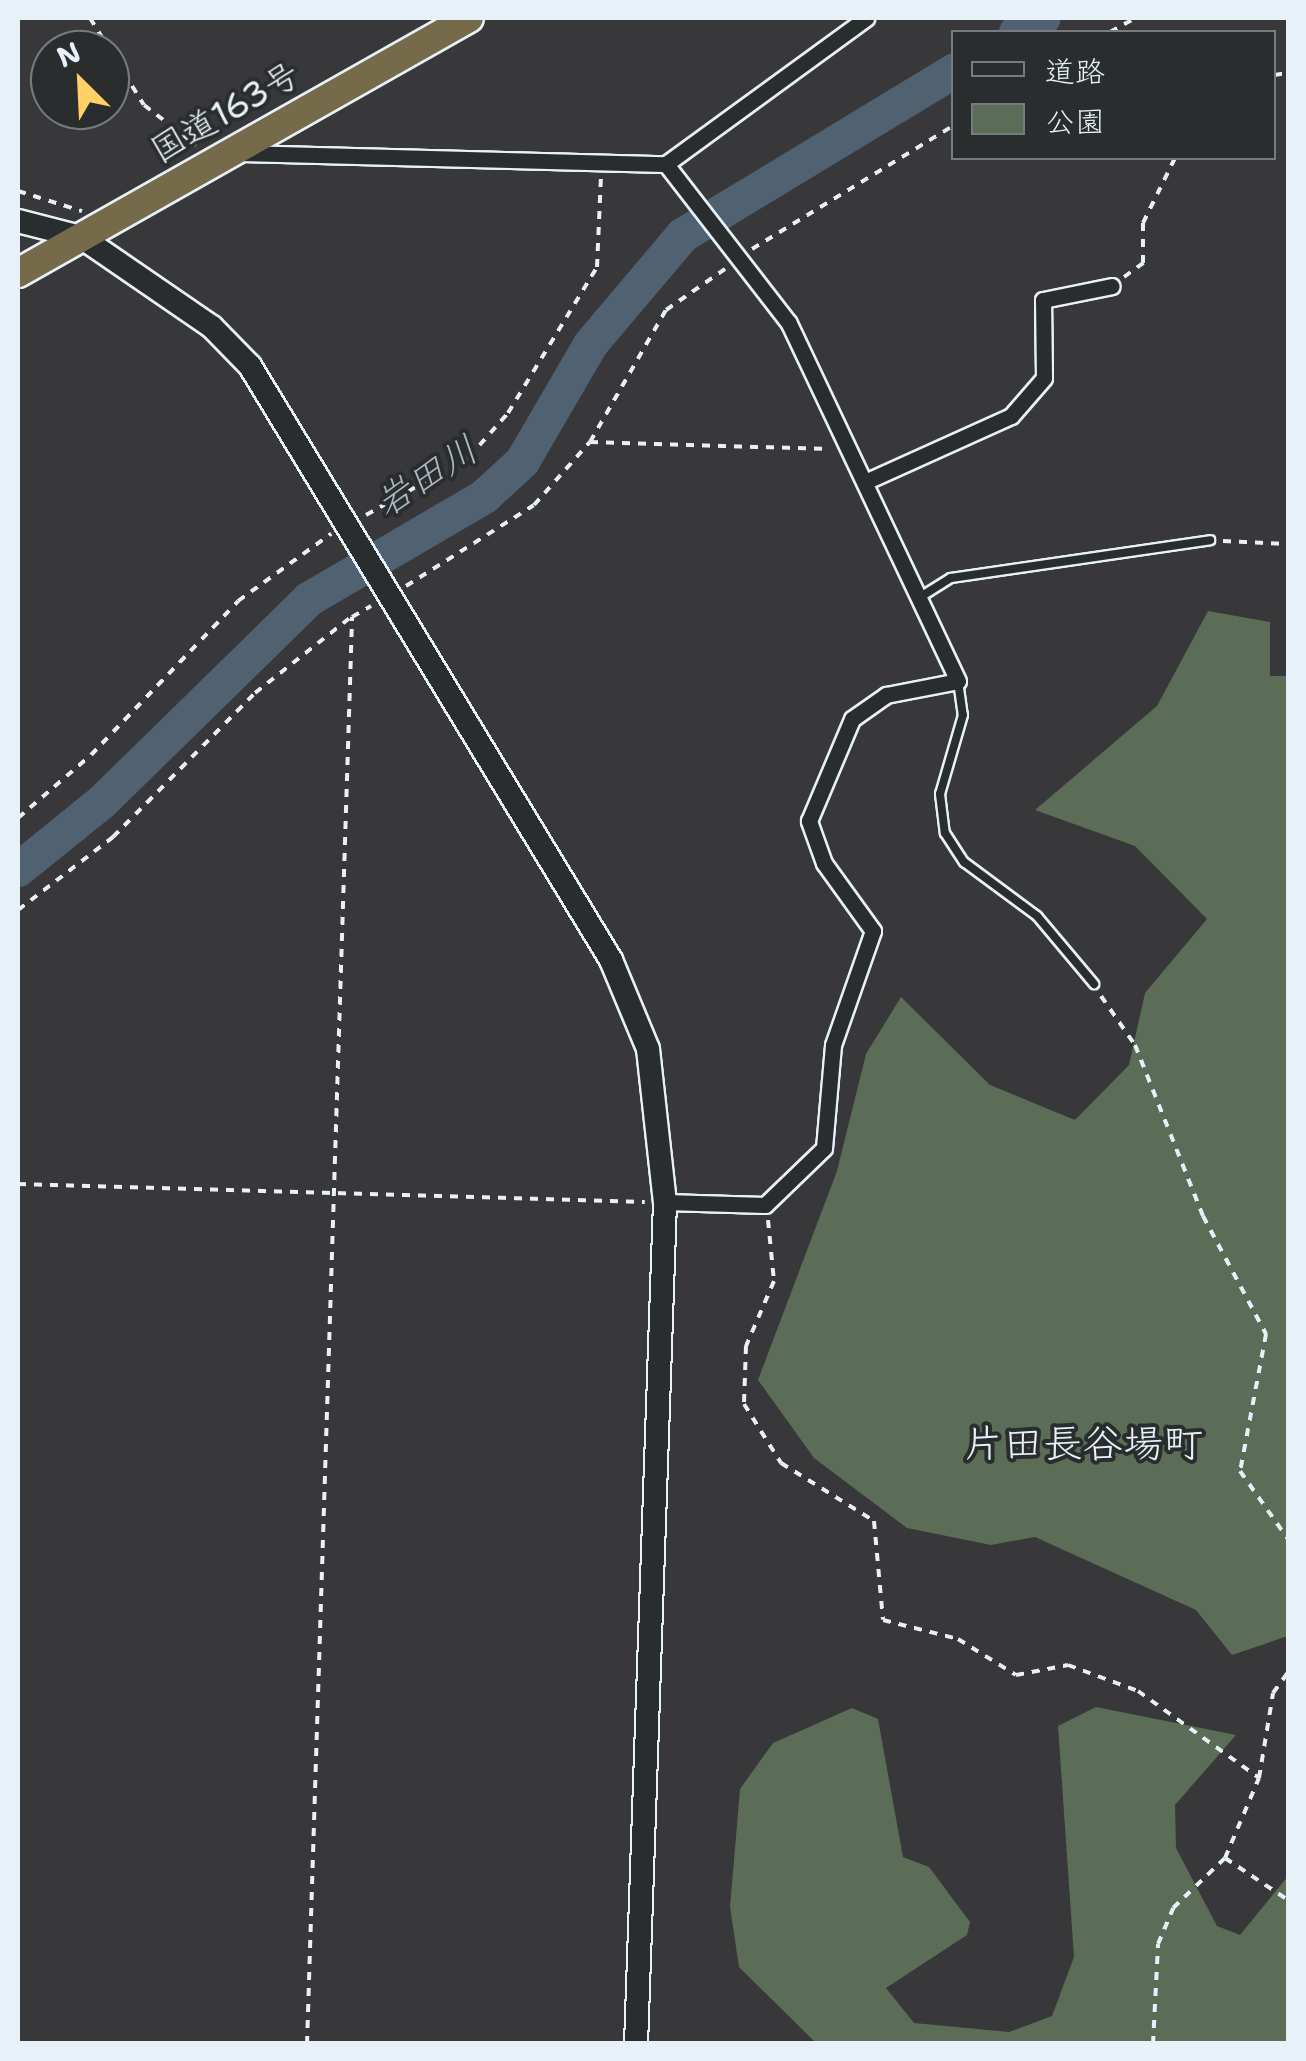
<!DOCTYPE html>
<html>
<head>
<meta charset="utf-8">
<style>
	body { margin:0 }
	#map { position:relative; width:1306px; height:2061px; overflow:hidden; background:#383739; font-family:"Shantell Sans","Klee One",sans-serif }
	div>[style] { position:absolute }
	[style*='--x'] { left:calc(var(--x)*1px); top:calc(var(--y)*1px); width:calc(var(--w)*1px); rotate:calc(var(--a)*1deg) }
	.green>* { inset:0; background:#5b6d57 }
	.river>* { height:35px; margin:-17.5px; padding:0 17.5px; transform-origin:17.5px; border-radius:17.5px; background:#506272 }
	.path>* { height:4px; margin-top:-2px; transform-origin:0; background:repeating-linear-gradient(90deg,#e8f1f8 0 8px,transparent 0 16px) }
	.roads { filter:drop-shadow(2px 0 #e8f1f8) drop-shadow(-2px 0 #e8f1f8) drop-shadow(0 2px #e8f1f8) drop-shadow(0 -2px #e8f1f8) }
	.lane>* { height:8px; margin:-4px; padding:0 4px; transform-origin:4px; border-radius:4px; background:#2a2d2e }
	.street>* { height:15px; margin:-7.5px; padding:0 7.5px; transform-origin:7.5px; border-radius:7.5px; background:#2a2d2e }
	.secondary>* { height:22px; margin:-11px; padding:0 11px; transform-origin:11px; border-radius:11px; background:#2a2d2e }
	.highway>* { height:28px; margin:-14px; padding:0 14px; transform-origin:14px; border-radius:14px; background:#756b4b }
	span { translate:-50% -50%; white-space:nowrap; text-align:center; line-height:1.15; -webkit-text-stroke:8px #2a2d2e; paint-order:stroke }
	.street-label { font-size:35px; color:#e8f1f8 }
	.water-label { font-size:38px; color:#abb8c2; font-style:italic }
	.quarter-label { font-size:40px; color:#e8f1f8 }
	.frame { position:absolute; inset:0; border:20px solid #e8f1f8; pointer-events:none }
	.legend { position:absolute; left:951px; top:30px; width:325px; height:130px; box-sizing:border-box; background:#2a2d2e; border:2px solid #767b7f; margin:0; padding:12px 18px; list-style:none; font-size:30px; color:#e8f1f8 }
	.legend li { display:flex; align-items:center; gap:20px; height:50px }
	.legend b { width:50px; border:2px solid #767b7f }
	.north { position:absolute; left:30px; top:30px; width:100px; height:100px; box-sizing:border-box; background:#2a2d2e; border:2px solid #767b7f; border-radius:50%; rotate:336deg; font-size:28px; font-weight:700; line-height:40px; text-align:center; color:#e8f1f8 }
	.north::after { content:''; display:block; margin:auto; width:35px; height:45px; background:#ffd166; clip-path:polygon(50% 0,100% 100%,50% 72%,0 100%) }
</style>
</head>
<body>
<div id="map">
	<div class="green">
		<div style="clip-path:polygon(1208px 611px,1270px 622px,1270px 676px,1288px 676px,1288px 1636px,1232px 1655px,1196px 1610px,1035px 1537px,991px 1545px,907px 1528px,814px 1458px,758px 1380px,837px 1171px,866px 1054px,901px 997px,990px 1085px,1075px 1120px,1129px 1065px,1145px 993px,1207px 919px,1135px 846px,1035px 810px,1157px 706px)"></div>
		<div style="clip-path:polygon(1096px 1707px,1236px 1735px,1175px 1805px,1176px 1848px,1217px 1926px,1240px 1935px,1288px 1876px,1288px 2043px,816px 2043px,739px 1967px,730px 1907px,740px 1789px,773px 1743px,852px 1708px,878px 1719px,903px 1857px,929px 1867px,970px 1922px,967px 1935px,886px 1988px,914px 2023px,1009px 2032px,1052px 2016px,1074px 1957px,1058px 1726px)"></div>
	</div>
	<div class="river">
		<div style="--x:1016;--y:32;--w:30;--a:-28"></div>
		<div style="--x:18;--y:869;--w:108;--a:-39"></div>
		<div style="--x:102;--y:801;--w:289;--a:-44.4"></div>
		<div style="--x:308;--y:599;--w:204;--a:-30.3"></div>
		<div style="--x:484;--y:496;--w:52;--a:-42.6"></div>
		<div style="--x:522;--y:461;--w:135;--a:-59.8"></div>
		<div style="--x:590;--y:344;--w:143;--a:-49.8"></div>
		<div style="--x:682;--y:235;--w:318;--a:-31.2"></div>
	</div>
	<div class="path">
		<div style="--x:90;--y:18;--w:102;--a:58.2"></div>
		<div style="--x:144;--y:105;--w:66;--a:37.6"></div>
		<div style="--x:1110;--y:32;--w:29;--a:-29"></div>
		<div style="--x:1274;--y:75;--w:14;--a:-8"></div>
		<div style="--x:18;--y:191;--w:67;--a:17.4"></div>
		<div style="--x:752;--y:249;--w:237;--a:-31.5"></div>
		<div style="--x:1124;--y:277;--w:24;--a:-36"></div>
		<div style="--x:1143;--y:263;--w:40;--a:-90"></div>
		<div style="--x:1143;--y:223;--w:72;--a:-63.8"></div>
		<div style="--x:590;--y:442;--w:152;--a:-60.1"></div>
		<div style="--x:666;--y:310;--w:72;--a:-34.8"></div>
		<div style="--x:366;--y:515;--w:118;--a:-29.4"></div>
		<div style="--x:469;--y:457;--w:59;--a:-48.4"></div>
		<div style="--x:508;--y:413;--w:171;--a:-58.6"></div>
		<div style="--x:597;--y:267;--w:91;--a:-87.5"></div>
		<div style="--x:1223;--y:541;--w:65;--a:2.6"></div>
		<div style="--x:406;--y:586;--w:151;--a:-32.3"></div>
		<div style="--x:534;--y:505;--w:84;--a:-48.4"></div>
		<div style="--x:590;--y:442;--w:240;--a:1.7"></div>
		<div style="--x:18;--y:818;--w:96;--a:-40.8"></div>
		<div style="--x:91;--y:755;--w:213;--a:-46.3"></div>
		<div style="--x:238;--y:601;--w:115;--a:-35.8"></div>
		<div style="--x:18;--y:910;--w:120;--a:-37.5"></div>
		<div style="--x:113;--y:837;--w:202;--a:-45.4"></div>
		<div style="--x:255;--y:693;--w:122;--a:-38.4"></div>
		<div style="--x:1101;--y:996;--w:60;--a:55.2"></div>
		<div style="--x:1135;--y:1045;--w:184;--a:68.3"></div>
		<div style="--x:1203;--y:1216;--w:134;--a:61.9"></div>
		<div style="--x:1266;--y:1334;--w:139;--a:100.7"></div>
		<div style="--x:1240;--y:1471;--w:83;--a:54.8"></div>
		<div style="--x:18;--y:1184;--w:627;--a:1.64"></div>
		<div style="--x:768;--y:1220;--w:61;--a:84.4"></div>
		<div style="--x:774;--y:1281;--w:71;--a:113.3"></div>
		<div style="--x:746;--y:1346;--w:58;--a:92"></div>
		<div style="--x:744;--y:1404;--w:70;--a:57.9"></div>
		<div style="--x:781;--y:1463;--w:110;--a:31.9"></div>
		<div style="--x:874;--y:1521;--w:99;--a:84.8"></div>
		<div style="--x:883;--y:1620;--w:77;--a:14.2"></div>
		<div style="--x:958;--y:1639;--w:68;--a:31.8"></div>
		<div style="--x:1016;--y:1675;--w:53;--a:-10.9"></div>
		<div style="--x:1068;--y:1665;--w:75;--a:20.4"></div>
		<div style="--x:1138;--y:1691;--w:149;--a:35.7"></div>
		<div style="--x:1225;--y:1858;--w:76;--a:33.7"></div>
		<div style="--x:307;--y:2044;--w:1428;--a:-88.19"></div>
		<div style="--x:352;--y:617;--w:22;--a:-30"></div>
		<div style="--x:1153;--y:2044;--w:100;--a:-87.1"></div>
		<div style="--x:1158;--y:1944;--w:39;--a:-67"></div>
		<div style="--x:1173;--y:1908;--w:72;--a:-43.9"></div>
		<div style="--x:1225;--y:1858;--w:87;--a:-67"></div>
		<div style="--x:1259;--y:1778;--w:86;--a:-80.6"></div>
		<div style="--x:1273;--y:1693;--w:26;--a:-54"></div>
	</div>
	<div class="roads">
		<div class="lane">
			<div style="--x:922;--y:596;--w:34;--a:-32"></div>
			<div style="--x:951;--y:578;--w:262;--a:-8.3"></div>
			<div style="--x:958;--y:681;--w:34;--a:82"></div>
			<div style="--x:963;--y:715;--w:82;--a:106.2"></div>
			<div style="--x:940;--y:794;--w:39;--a:83"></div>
			<div style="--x:945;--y:833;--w:35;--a:57"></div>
			<div style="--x:964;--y:862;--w:91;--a:36.5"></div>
			<div style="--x:1037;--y:916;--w:89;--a:50"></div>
		</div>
		<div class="street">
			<div style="--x:239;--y:153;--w:427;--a:1.5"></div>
			<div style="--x:666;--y:164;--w:248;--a:-36.1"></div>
			<div style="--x:867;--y:481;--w:158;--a:-24.3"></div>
			<div style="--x:1011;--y:416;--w:50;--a:-49"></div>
			<div style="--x:1044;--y:378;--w:78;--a:-90.7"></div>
			<div style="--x:1043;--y:300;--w:70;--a:-11.5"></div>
			<div style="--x:665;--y:1202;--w:100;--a:1.7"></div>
			<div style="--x:765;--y:1205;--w:82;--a:-44"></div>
			<div style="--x:824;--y:1148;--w:103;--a:-85"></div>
			<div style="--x:833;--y:1045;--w:121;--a:-70.7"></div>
			<div style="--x:873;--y:931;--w:84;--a:-125.8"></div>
			<div style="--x:824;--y:863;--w:45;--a:-109.7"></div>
			<div style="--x:809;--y:821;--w:111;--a:-67.1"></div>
			<div style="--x:852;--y:719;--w:42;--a:-35.2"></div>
			<div style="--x:886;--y:695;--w:73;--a:-11"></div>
			<div style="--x:958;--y:681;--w:397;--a:-115.3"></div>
			<div style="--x:788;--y:322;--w:200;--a:-127.7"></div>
		</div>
		<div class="secondary">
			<div style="--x:18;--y:221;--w:65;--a:14.3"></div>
			<div style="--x:81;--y:237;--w:159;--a:34.5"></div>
			<div style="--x:212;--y:327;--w:54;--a:45.7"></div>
			<div style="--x:250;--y:366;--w:695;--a:58.71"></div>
			<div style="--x:611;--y:960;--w:96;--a:67.4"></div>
			<div style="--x:648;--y:1049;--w:154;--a:83.7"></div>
			<div style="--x:665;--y:1202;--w:842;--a:91.97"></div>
		</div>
		<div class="highway">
			<div style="--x:18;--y:273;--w:518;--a:-29.48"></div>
		</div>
	</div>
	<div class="street-label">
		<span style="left:225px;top:112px;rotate:-30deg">国道163号</span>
	</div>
	<div class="water-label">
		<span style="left:426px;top:476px;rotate:-33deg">岩田川</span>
	</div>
	<div class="quarter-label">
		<span style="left:1083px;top:1443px">片田長谷場町</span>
	</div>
	<div class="frame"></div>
	<ul class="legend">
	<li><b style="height:12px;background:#2a2d2e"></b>道路</li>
	<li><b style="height:28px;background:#5b6d57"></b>公園</li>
	</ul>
	<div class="north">N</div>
</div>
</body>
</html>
